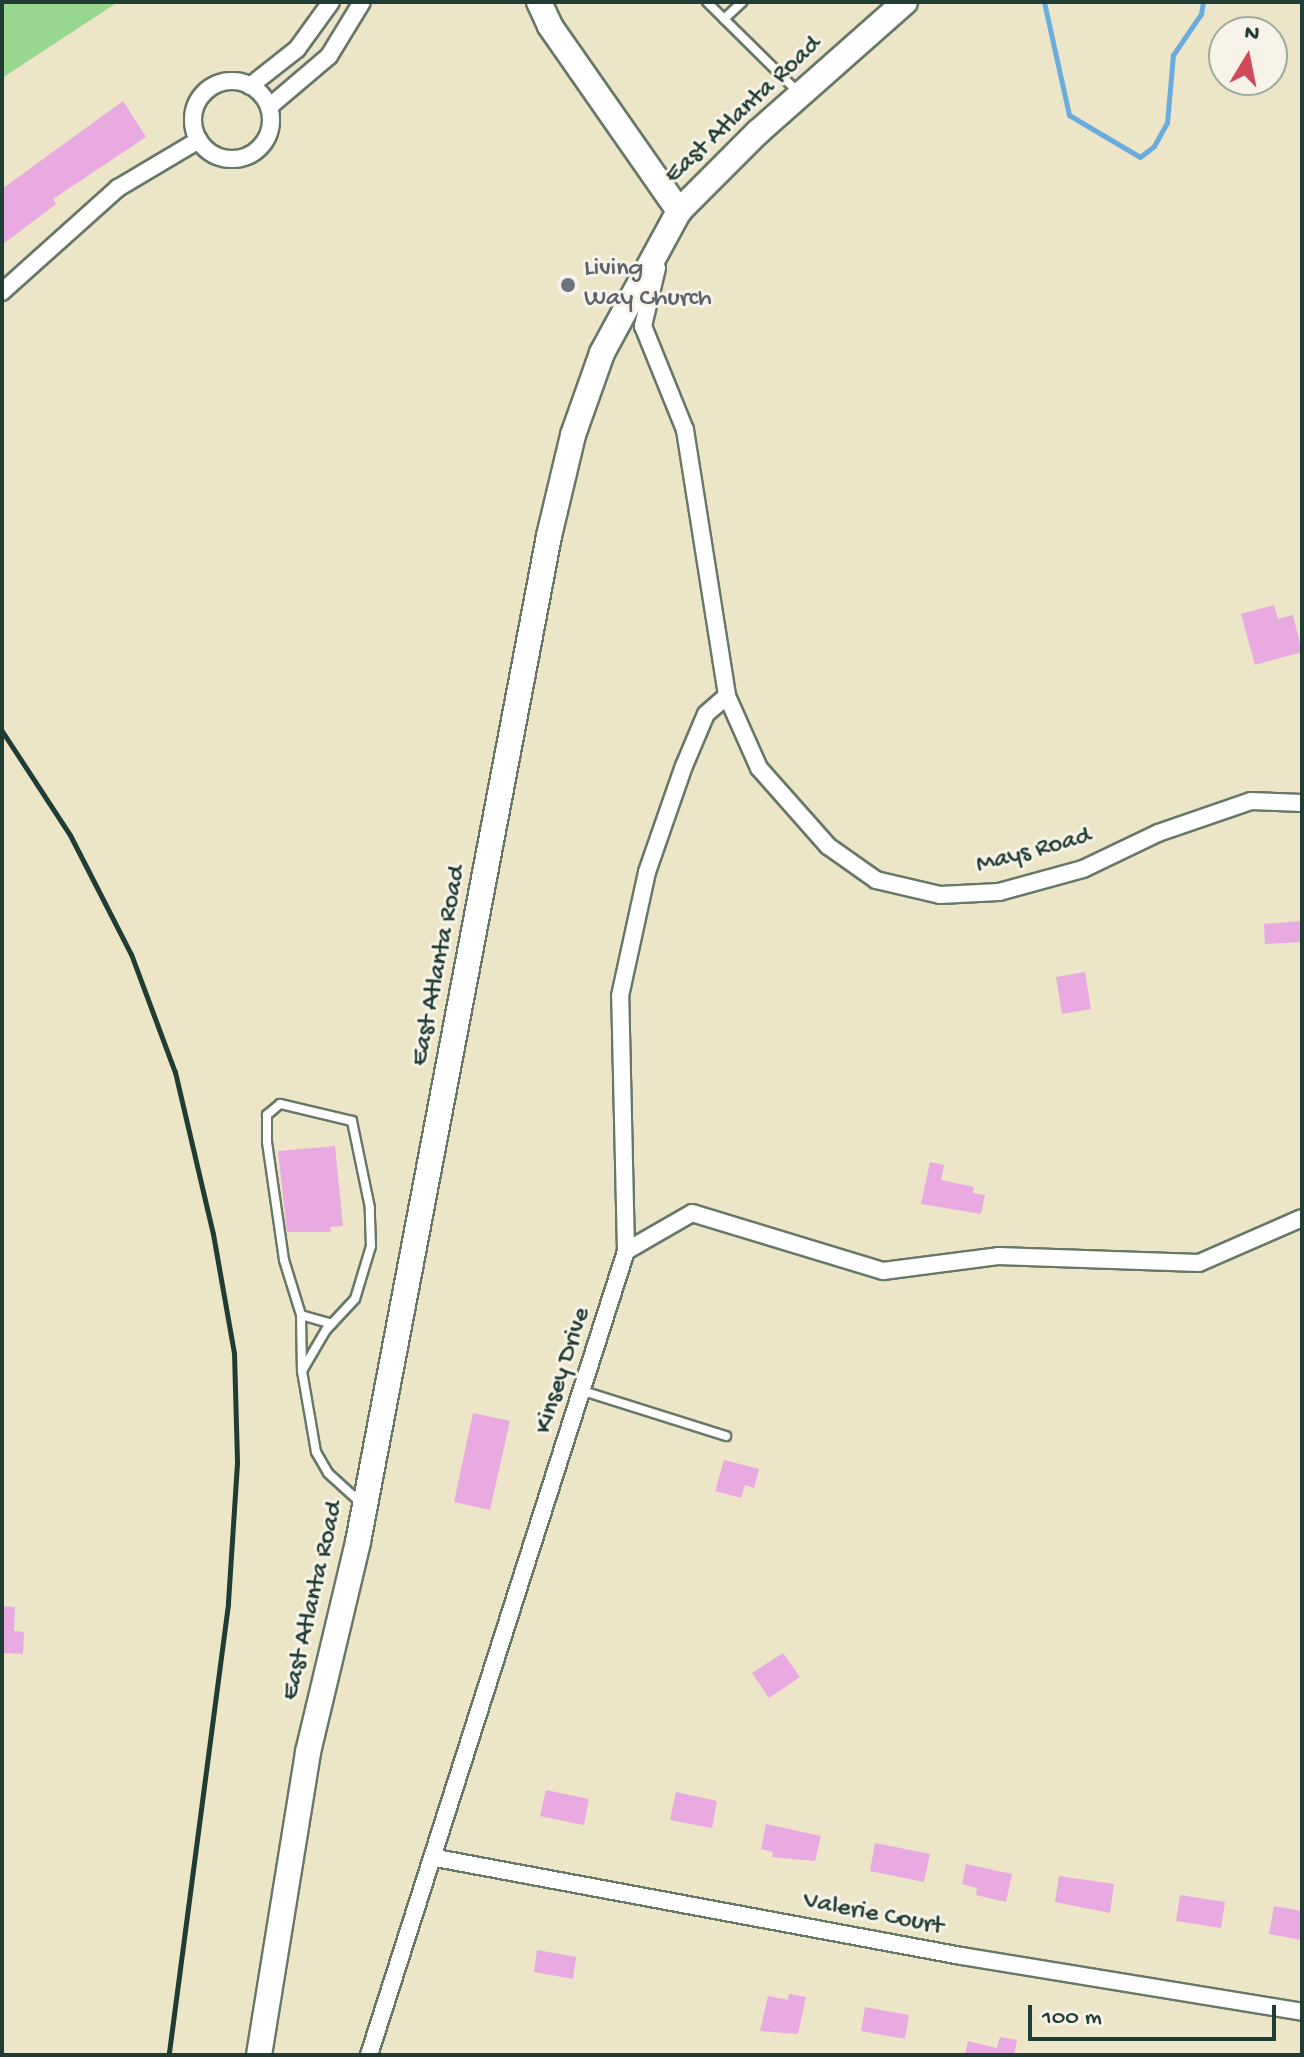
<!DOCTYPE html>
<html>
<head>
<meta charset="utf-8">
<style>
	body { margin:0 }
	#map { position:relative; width:1304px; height:2057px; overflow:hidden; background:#ece5c7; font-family:"Gochi Hand",sans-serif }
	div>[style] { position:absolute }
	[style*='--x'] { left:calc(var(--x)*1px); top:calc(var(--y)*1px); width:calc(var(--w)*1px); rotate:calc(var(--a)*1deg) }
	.green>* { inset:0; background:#97d78e }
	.stream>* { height:5px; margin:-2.5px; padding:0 2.5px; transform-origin:2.5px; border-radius:2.5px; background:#6bacdf }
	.building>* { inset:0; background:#e9aae2 }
	.roads { filter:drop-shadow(2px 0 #677867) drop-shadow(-2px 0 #677867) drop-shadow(0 2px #677867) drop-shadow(0 -2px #677867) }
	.lane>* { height:8px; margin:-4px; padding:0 4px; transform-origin:4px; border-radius:4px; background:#fff }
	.street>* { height:16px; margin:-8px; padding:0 8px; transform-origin:8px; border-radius:8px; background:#fff }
	.street>.ring { margin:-8px; padding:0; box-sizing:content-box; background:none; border:16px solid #fff; border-radius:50% }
	.secondary>* { height:24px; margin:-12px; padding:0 12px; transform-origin:12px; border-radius:12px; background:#fff }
	.rail>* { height:5px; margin:-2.5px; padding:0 2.5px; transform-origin:2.5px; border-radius:2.5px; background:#1f3d34 }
	.dots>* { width:22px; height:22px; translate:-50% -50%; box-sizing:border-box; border:4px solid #f7f3e8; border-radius:50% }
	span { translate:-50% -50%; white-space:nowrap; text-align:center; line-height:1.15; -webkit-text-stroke:6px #f7f3e8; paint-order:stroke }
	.street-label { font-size:26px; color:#1f3d34 }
	.worship-label { font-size:26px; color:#5b616d }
	.left { translate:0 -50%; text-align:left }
	.frame { position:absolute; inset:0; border:4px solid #1f3d34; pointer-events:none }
	.north { position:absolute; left:1208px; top:16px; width:80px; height:80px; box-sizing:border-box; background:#f7f3e8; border:2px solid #a1aaa0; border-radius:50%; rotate:10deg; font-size:22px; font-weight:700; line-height:32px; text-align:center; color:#1f3d34 }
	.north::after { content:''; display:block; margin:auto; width:28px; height:36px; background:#d1495b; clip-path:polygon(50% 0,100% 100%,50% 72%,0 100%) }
	.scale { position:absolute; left:1028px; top:2005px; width:248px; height:36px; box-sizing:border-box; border:4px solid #1f3d34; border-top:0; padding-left:10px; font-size:24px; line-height:28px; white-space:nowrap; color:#1f3d34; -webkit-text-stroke:6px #f7f3e8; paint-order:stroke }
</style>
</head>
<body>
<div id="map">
	<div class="green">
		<div style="clip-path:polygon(2px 2px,118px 2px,2px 78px)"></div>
	</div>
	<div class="stream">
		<div style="--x:1044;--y:2;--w:116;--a:77.5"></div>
		<div style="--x:1069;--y:115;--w:82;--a:30.6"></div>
		<div style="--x:1140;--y:157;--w:18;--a:-38"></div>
		<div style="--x:1154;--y:146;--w:26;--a:-61"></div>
		<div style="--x:1167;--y:123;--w:68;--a:-85"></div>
		<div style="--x:1173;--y:55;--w:50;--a:-55.7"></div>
		<div style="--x:1201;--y:14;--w:12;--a:-81"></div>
	</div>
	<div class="building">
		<div style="clip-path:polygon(123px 101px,146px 137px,53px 199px,56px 204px,2px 245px,2px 189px)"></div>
		<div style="clip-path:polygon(1274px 605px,1278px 619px,1293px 615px,1302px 652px,1255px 665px,1241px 614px)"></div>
		<div style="clip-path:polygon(1302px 921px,1302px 942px,1265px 944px,1264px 924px)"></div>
		<div style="clip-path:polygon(1085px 972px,1091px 1009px,1062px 1014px,1056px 977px)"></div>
		<div style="clip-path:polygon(335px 1146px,343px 1226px,330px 1227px,331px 1232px,287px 1232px,278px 1151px)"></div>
		<div style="clip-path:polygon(930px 1162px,944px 1165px,941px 1180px,974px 1187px,973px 1193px,985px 1195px,981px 1214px,921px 1204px)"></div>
		<div style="clip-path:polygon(473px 1413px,510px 1421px,490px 1510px,454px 1502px)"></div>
		<div style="clip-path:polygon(724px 1460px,759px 1469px,754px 1488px,745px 1485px,741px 1498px,715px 1491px)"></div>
		<div style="clip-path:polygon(2px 1606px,15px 1607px,14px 1631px,24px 1632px,23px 1654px,2px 1653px)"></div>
		<div style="clip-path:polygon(783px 1653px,800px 1677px,769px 1698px,752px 1673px)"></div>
		<div style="clip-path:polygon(546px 1790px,589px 1799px,584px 1825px,540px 1816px)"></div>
		<div style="clip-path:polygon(676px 1792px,717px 1801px,712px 1828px,670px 1820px)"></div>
		<div style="clip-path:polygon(766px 1824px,821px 1836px,815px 1861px,772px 1857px,773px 1852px,761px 1849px)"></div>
		<div style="clip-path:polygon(875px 1843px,930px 1854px,924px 1882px,870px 1871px)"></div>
		<div style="clip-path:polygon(966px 1864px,1012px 1874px,1006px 1902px,976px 1895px,977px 1888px,962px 1884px)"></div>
		<div style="clip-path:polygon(1059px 1876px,1114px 1884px,1110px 1913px,1055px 1902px)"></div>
		<div style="clip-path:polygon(1180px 1895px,1225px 1902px,1221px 1928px,1176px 1921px)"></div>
		<div style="clip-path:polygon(1274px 1906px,1302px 1911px,1302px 1940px,1269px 1934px)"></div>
		<div style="clip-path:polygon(537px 1950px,576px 1957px,573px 1979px,534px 1972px)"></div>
		<div style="clip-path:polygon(789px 1994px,806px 1997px,798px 2034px,760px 2031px,768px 1996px,788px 2000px)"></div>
		<div style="clip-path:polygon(865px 2007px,909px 2015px,905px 2039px,861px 2031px)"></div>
		<div style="clip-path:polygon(1000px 2037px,1017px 2040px,1014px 2055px,965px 2055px,968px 2041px,997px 2048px)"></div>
	</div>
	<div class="roads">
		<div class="lane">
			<div style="--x:707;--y:2;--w:131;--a:44.7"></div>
			<div style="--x:724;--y:19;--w:25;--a:-43"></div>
			<div style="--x:301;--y:1315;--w:32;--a:16"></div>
			<div style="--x:302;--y:1371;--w:48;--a:-59.7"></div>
			<div style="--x:326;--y:1330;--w:42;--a:-46.9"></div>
			<div style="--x:355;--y:1299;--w:55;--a:-73.2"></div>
			<div style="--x:371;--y:1246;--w:38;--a:-92"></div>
			<div style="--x:370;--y:1208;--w:89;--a:-101.7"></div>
			<div style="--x:352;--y:1121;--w:74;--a:-166.7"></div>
			<div style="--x:280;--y:1104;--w:17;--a:140"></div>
			<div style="--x:267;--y:1115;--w:27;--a:90"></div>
			<div style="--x:267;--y:1142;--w:119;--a:81.8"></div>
			<div style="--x:284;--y:1260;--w:58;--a:72.8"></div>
			<div style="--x:301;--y:1315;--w:56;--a:89"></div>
			<div style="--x:302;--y:1371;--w:82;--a:80.2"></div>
			<div style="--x:316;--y:1452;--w:24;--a:60"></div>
			<div style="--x:328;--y:1473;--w:45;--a:42.3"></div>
			<div style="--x:583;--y:1391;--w:150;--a:17.5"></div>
		</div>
		<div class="street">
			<div class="ring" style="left:193px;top:81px;width:62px;height:62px"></div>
			<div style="--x:250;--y:86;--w:60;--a:-38.2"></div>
			<div style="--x:297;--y:49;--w:58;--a:-54.1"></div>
			<div style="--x:269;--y:107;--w:79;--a:-40.4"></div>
			<div style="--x:329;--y:56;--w:63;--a:-58.6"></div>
			<div style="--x:657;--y:268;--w:60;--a:103.6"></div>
			<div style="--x:643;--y:326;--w:112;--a:68"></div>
			<div style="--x:685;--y:430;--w:269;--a:81"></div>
			<div style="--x:727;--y:696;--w:79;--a:66"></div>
			<div style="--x:759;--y:768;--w:104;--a:48.5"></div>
			<div style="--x:828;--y:846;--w:59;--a:35.3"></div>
			<div style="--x:876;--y:880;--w:66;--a:13.2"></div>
			<div style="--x:940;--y:895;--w:59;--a:-2.9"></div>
			<div style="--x:999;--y:892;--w:87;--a:-15.3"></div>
			<div style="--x:1083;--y:869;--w:83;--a:-25.6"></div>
			<div style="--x:1158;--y:833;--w:98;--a:-19"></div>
			<div style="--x:1251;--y:801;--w:51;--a:2.2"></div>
			<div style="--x:2;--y:292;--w:156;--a:-41.9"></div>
			<div style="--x:118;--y:188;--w:94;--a:-30.7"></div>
			<div style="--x:626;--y:1251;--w:76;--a:-29.9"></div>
			<div style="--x:692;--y:1213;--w:200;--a:16.9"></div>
			<div style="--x:883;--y:1271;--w:116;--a:-7.4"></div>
			<div style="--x:998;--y:1256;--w:201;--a:2"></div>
			<div style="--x:1199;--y:1263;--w:112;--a:-23.6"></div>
			<div style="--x:436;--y:1858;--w:534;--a:10.57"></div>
			<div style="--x:961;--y:1956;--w:346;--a:9.3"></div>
			<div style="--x:369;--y:2055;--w:844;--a:-72.27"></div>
			<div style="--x:626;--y:1251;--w:255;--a:-91.3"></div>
			<div style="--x:620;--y:996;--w:127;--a:-77.7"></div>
			<div style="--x:647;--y:872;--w:112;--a:-70.8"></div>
			<div style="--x:684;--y:766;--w:56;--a:-67.1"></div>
			<div style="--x:706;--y:714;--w:28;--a:-41"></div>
		</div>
		<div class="secondary">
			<div style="--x:539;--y:2;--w:26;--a:65"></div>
			<div style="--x:550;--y:26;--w:226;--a:55.1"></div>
			<div style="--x:259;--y:2055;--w:307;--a:-80.8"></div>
			<div style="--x:308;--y:1752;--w:216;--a:-76.6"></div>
			<div style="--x:358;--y:1542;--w:1024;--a:-79.25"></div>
			<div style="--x:549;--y:536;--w:104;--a:-76.6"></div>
			<div style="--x:573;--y:435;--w:87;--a:-70.5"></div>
			<div style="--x:602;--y:353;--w:162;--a:-61.5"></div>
			<div style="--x:679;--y:211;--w:112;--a:-45"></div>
			<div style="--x:758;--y:132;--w:196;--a:-41.5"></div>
		</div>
	</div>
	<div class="rail">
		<div style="--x:2;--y:731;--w:124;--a:56.8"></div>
		<div style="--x:70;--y:835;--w:134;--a:62.9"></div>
		<div style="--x:131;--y:954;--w:126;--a:69.6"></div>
		<div style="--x:175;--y:1072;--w:166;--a:76.8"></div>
		<div style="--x:213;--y:1234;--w:121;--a:80"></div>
		<div style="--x:234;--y:1353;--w:110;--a:88.4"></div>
		<div style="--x:237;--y:1463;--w:141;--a:93.7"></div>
		<div style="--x:228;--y:1604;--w:455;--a:97.5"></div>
	</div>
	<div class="dots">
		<div style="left:568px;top:285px;background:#6b7280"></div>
	</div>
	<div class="street-label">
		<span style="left:744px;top:111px;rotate:-43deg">East Atlanta Road</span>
		<span style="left:1034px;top:852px;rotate:-15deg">Mays Road</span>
		<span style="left:440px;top:966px;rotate:-79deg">East Atlanta Road</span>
		<span style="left:564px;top:1371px;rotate:-72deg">Kinsey Drive</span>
		<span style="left:314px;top:1601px;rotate:-77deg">East Atlanta Road</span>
		<span style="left:873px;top:1915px;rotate:11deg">Valerie Court</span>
	</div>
	<div class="worship-label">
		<span class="left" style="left:584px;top:285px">Living<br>Way Church</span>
	</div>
	<div class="frame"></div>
	<div class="north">N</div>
	<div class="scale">100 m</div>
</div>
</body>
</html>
